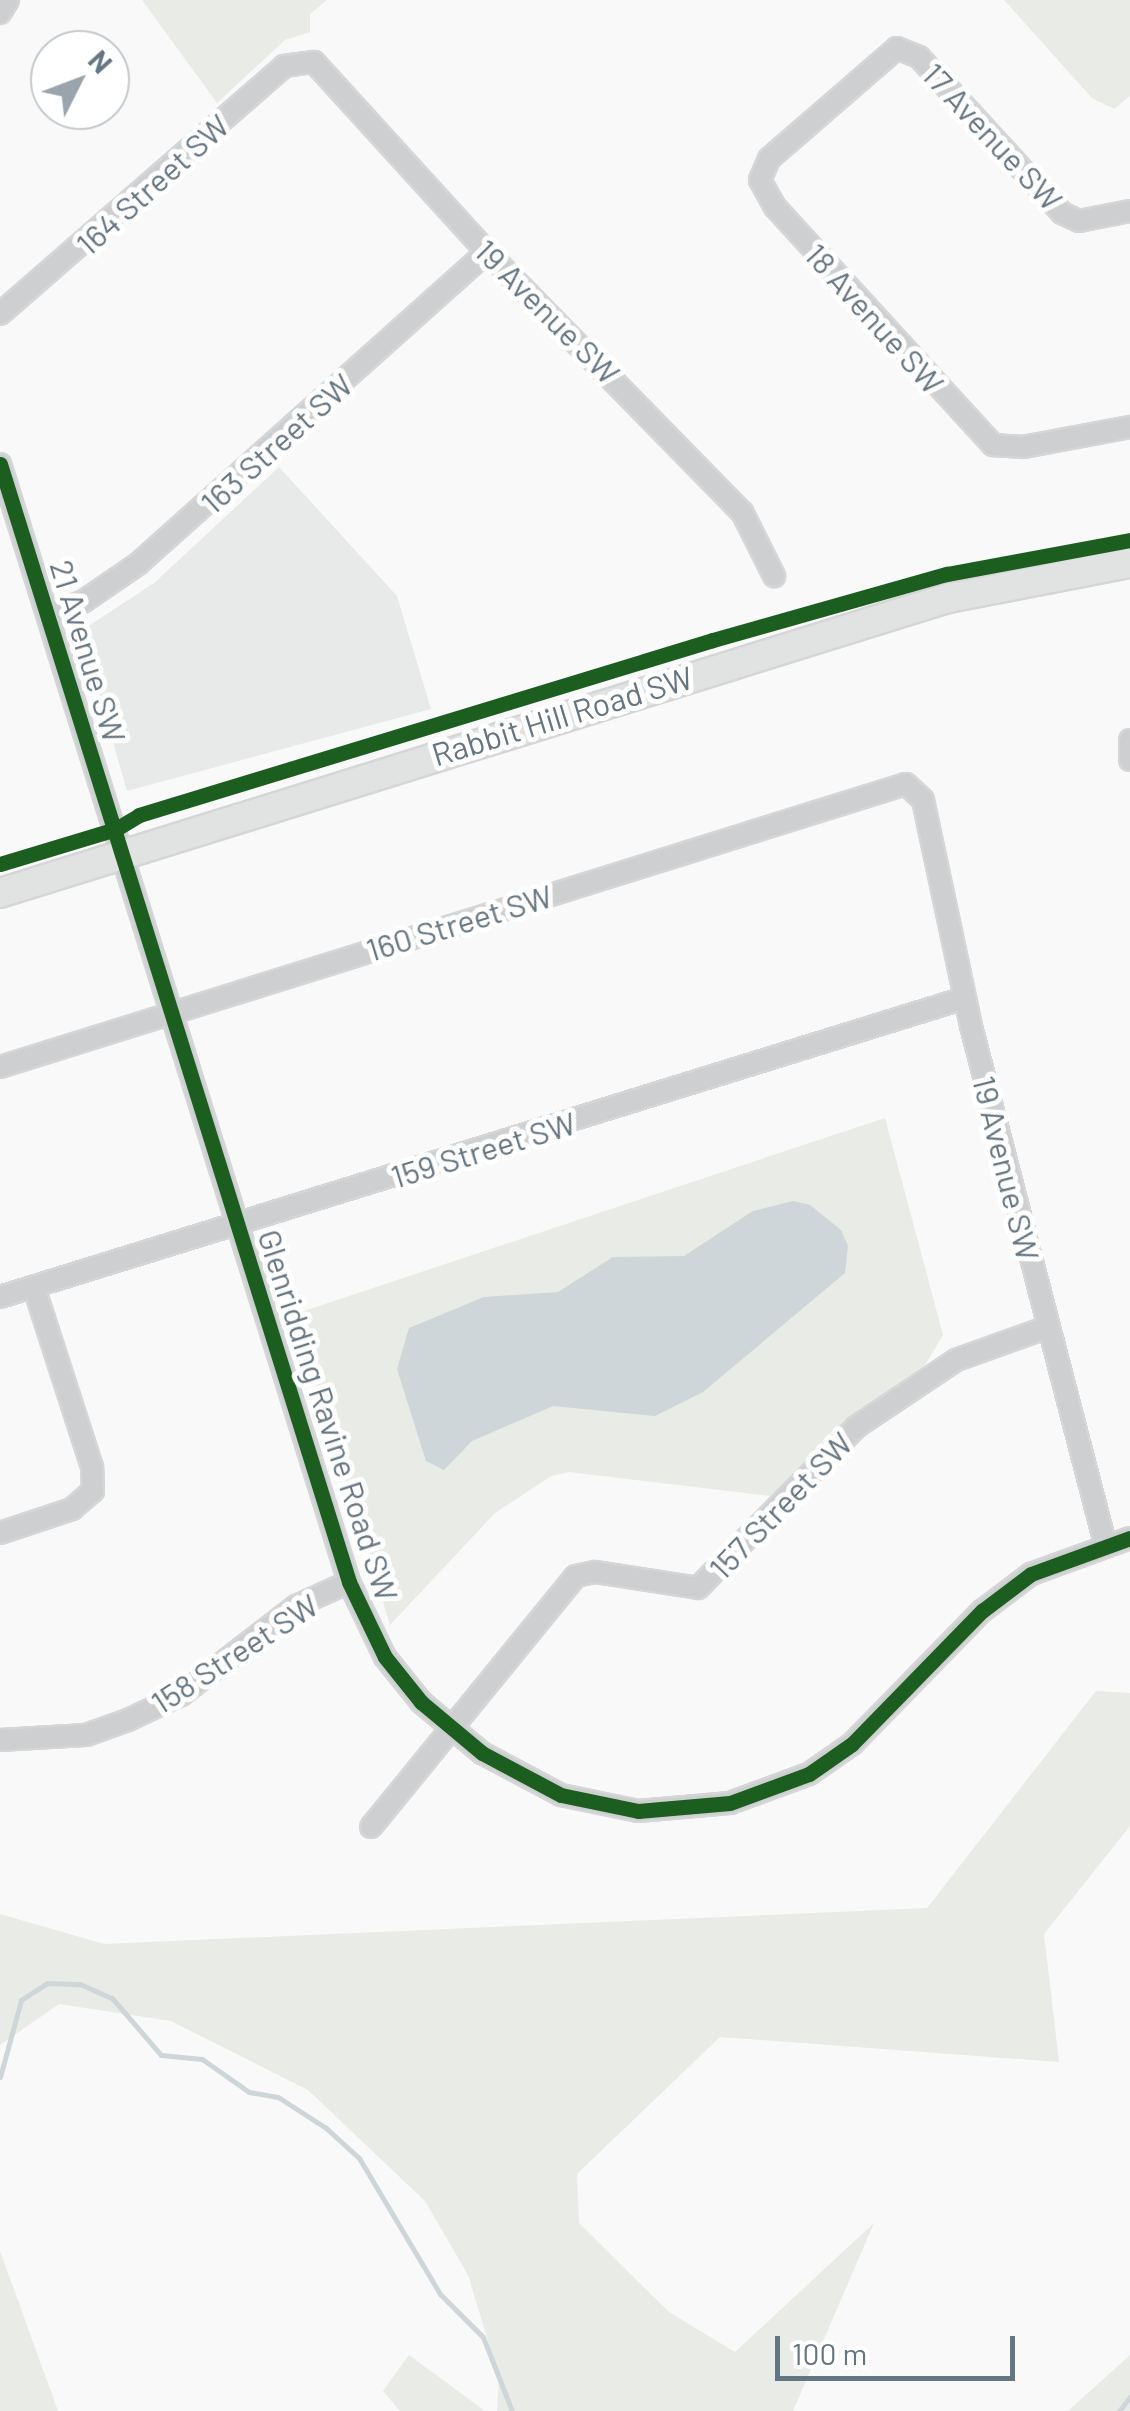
<!DOCTYPE html>
<html>
<head>
<meta charset="utf-8">
<style>
	body { margin:0 }
	#map { position:relative; width:1130px; height:2411px; overflow:hidden; background:#f9f9f9; font-family:Barlow,sans-serif }
	div>[style] { position:absolute }
	[style*='--x'] { left:calc(var(--x)*1px); top:calc(var(--y)*1px); width:calc(var(--w)*1px); rotate:calc(var(--a)*1deg) }
	.built>* { inset:0; background:#e8e9e9 }
	.green>* { inset:0; background:#e8ebe6 }
	.water>* { inset:0; background:#ced6d9 }
	.stream>* { height:5px; margin:-2.5px; padding:0 2.5px; transform-origin:2.5px; border-radius:2.5px; background:#ced6d9 }
	.roads { filter:drop-shadow(2px 0 #d5d6d7) drop-shadow(-2px 0 #d5d6d7) drop-shadow(0 2px #d5d6d7) drop-shadow(0 -2px #d5d6d7) }
	.minor>* { height:20px; margin:-10px; padding:0 10px; transform-origin:10px; border-radius:10px; background:#cecfd0 }
	.major>* { height:28px; margin:-14px; padding:0 14px; transform-origin:14px; border-radius:14px; background:#e1e2e2 }
	.cycleway>* { height:15px; margin:-7.5px; padding:0 7.5px; transform-origin:7.5px; border-radius:7.5px; background:#1b5e20 }
	span { translate:-50% -50%; white-space:nowrap; text-align:center; line-height:1.15; -webkit-text-stroke:10px #fff; paint-order:stroke }
	.street-label { font-size:32px; color:#657683 }
	.north { position:absolute; left:30px; top:30px; width:100px; height:100px; box-sizing:border-box; background:#fff; border:2px solid #c1c8cd; border-radius:50%; rotate:48deg; font-size:28px; font-weight:700; line-height:40px; text-align:center; color:#657683 }
	.north::after { content:''; display:block; margin:auto; width:35px; height:45px; background:#99a4ac; clip-path:polygon(50% 0,100% 100%,50% 72%,0 100%) }
	.scale { position:absolute; left:775px; top:2336px; width:240px; height:45px; box-sizing:border-box; border:5px solid #657683; border-top:0; padding-left:12px; font-size:30px; line-height:35px; white-space:nowrap; color:#657683; -webkit-text-stroke:8px #fff; paint-order:stroke }
</style>
</head>
<body>
<div id="map">
	<div class="built">
		<div style="clip-path:polygon(279px 467px,397px 596px,431px 709px,127px 791px,81px 631px,154px 583px)"></div>
	</div>
	<div class="green">
		<div style="clip-path:polygon(142px 0,327px 0,310px 14px,310px 32px,285px 40px,217px 103px)"></div>
		<div style="clip-path:polygon(1004px 0,1130px 0,1130px 96px,1114px 109px,1092px 98px)"></div>
		<div style="clip-path:polygon(885px 1118px,943px 1335px,925px 1365px,834px 1430px,771px 1496px,569px 1472px,551px 1476px,495px 1513px,390px 1625px,295px 1314px)"></div>
		<div style="clip-path:polygon(1096px 1691px,1130px 1693px,1130px 1826px,1044px 1934px,1059px 2062px,720px 2037px,577px 2174px,579px 2223px,669px 2312px,735px 2352px,874px 2223px,793px 2411px,497px 2411px,499px 2377px,468px 2275px,425px 2201px,308px 2090px,171px 2021px,59px 2004px,0 2045px,0 1914px,104px 1944px,927px 1908px)"></div>
		<div style="clip-path:polygon(0 2251px,58px 2411px,0 2411px)"></div>
		<div style="clip-path:polygon(409px 2355px,485px 2411px,400px 2411px,383px 2391px)"></div>
		<div style="clip-path:polygon(1130px 2355px,1130px 2411px,1068px 2411px)"></div>
	</div>
	<div class="water">
		<div style="clip-path:polygon(793px 1201px,810px 1205px,841px 1230px,848px 1246px,845px 1273px,703px 1392px,655px 1416px,553px 1406px,472px 1441px,444px 1470px,426px 1461px,397px 1369px,409px 1328px,484px 1297px,558px 1292px,613px 1257px,684px 1256px,753px 1211px)"></div>
	</div>
	<div class="stream">
		<div style="--x:0;--y:2077;--w:80;--a:-74.7"></div>
		<div style="--x:21;--y:2000;--w:31;--a:-33"></div>
		<div style="--x:47;--y:1983;--w:33;--a:2"></div>
		<div style="--x:80;--y:1984;--w:35;--a:24"></div>
		<div style="--x:112;--y:1998;--w:75;--a:49.3"></div>
		<div style="--x:161;--y:2055;--w:41;--a:5.6"></div>
		<div style="--x:202;--y:2059;--w:57;--a:35.1"></div>
		<div style="--x:249;--y:2092;--w:29;--a:10"></div>
		<div style="--x:278;--y:2097;--w:57;--a:32.9"></div>
		<div style="--x:326;--y:2128;--w:45;--a:42.3"></div>
		<div style="--x:359;--y:2158;--w:158;--a:59.2"></div>
		<div style="--x:440;--y:2294;--w:61;--a:45"></div>
		<div style="--x:483;--y:2337;--w:79;--a:68.6"></div>
		<div style="--x:1119;--y:2411;--w:18;--a:-52"></div>
	</div>
	<div class="roads">
		<div class="minor">
			<div style="--x:0;--y:13;--w:15;--a:-58"></div>
			<div style="--x:1130;--y:211;--w:52;--a:168.9"></div>
			<div style="--x:1079;--y:221;--w:19;--a:-155"></div>
			<div style="--x:1062;--y:213;--w:212;--a:-132.5"></div>
			<div style="--x:919;--y:57;--w:24;--a:-158"></div>
			<div style="--x:897;--y:48;--w:169;--a:139.1"></div>
			<div style="--x:769;--y:159;--w:23;--a:113"></div>
			<div style="--x:760;--y:180;--w:31;--a:61"></div>
			<div style="--x:775;--y:207;--w:323;--a:47.5"></div>
			<div style="--x:993;--y:445;--w:30;--a:4"></div>
			<div style="--x:1023;--y:447;--w:109;--a:-10.6"></div>
			<div style="--x:0;--y:314;--w:377;--a:-41.1"></div>
			<div style="--x:284;--y:66;--w:30;--a:-8"></div>
			<div style="--x:314;--y:62;--w:257;--a:47.7"></div>
			<div style="--x:487;--y:252;--w:364;--a:45.6"></div>
			<div style="--x:742;--y:512;--w:72;--a:63.4"></div>
			<div style="--x:0;--y:464;--w:1171;--a:72.66"></div>
			<div style="--x:349;--y:1582;--w:83;--a:64.4"></div>
			<div style="--x:385;--y:1657;--w:58;--a:51.3"></div>
			<div style="--x:421;--y:1702;--w:80;--a:39.9"></div>
			<div style="--x:482;--y:1753;--w:89;--a:28"></div>
			<div style="--x:561;--y:1795;--w:79;--a:11.7"></div>
			<div style="--x:638;--y:1811;--w:92;--a:-5"></div>
			<div style="--x:730;--y:1803;--w:84;--a:-20.2"></div>
			<div style="--x:809;--y:1774;--w:52;--a:-34.9"></div>
			<div style="--x:852;--y:1744;--w:186;--a:-45.7"></div>
			<div style="--x:982;--y:1611;--w:61;--a:-37.1"></div>
			<div style="--x:1031;--y:1574;--w:105;--a:-20"></div>
			<div style="--x:50;--y:613;--w:36;--a:-19"></div>
			<div style="--x:84;--y:601;--w:65;--a:-34.4"></div>
			<div style="--x:138;--y:564;--w:468;--a:-41.8"></div>
			<div style="--x:1130;--y:740;--w:20;--a:90"></div>
			<div style="--x:0;--y:1067;--w:949;--a:-17.35"></div>
			<div style="--x:906;--y:784;--w:23;--a:43"></div>
			<div style="--x:923;--y:800;--w:231;--a:78"></div>
			<div style="--x:971;--y:1026;--w:534;--a:75.47"></div>
			<div style="--x:0;--y:1297;--w:1010;--a:-17.22"></div>
			<div style="--x:0;--y:1533;--w:76;--a:-18.4"></div>
			<div style="--x:72;--y:1509;--w:28;--a:-41"></div>
			<div style="--x:93;--y:1491;--w:24;--a:-92"></div>
			<div style="--x:92;--y:1467;--w:186;--a:-107.9"></div>
			<div style="--x:0;--y:1740;--w:86;--a:-3.3"></div>
			<div style="--x:86;--y:1735;--w:45;--a:-19.7"></div>
			<div style="--x:128;--y:1720;--w:59;--a:-25.3"></div>
			<div style="--x:181;--y:1695;--w:145;--a:-37.7"></div>
			<div style="--x:296;--y:1606;--w:58;--a:-24.4"></div>
			<div style="--x:371;--y:1827;--w:324;--a:-50.8"></div>
			<div style="--x:576;--y:1576;--w:19;--a:-12"></div>
			<div style="--x:595;--y:1572;--w:104;--a:8.8"></div>
			<div style="--x:698;--y:1588;--w:226;--a:-45.5"></div>
			<div style="--x:856;--y:1427;--w:120;--a:-33.8"></div>
			<div style="--x:956;--y:1360;--w:98;--a:-19.7"></div>
		</div>
		<div class="major">
			<div style="--x:0;--y:893;--w:993;--a:-17.29"></div>
			<div style="--x:948;--y:598;--w:185;--a:-10.9"></div>
		</div>
	</div>
	<div class="cycleway">
		<div style="--x:0;--y:464;--w:1171;--a:72.66"></div>
		<div style="--x:349;--y:1582;--w:83;--a:64.4"></div>
		<div style="--x:385;--y:1657;--w:58;--a:51.3"></div>
		<div style="--x:421;--y:1702;--w:80;--a:39.9"></div>
		<div style="--x:482;--y:1753;--w:89;--a:28"></div>
		<div style="--x:561;--y:1795;--w:79;--a:11.7"></div>
		<div style="--x:638;--y:1811;--w:92;--a:-5"></div>
		<div style="--x:730;--y:1803;--w:84;--a:-20.2"></div>
		<div style="--x:809;--y:1774;--w:52;--a:-34.9"></div>
		<div style="--x:852;--y:1744;--w:186;--a:-45.7"></div>
		<div style="--x:982;--y:1611;--w:61;--a:-37.1"></div>
		<div style="--x:1031;--y:1574;--w:105;--a:-20"></div>
		<div style="--x:0;--y:864;--w:121;--a:-16.8"></div>
		<div style="--x:116;--y:829;--w:27;--a:-31"></div>
		<div style="--x:139;--y:815;--w:600;--a:-16.96"></div>
		<div style="--x:713;--y:640;--w:243;--a:-15.8"></div>
		<div style="--x:947;--y:574;--w:186;--a:-10.5"></div>
	</div>
	<div class="street-label">
		<span style="left:993px;top:136px;rotate:47deg">17 Avenue SW</span>
		<span style="left:152px;top:184px;rotate:-42deg">164 Street SW</span>
		<span style="left:548px;top:311px;rotate:45deg">19 Avenue SW</span>
		<span style="left:875px;top:318px;rotate:48deg">18 Avenue SW</span>
		<span style="left:276px;top:443px;rotate:-42deg">163 Street SW</span>
		<span style="left:89px;top:651px;rotate:73deg">21 Avenue SW</span>
		<span style="left:562px;top:715px;rotate:-17deg">Rabbit Hill Road SW</span>
		<span style="left:459px;top:922px;rotate:-17deg">160 Street SW</span>
		<span style="left:483px;top:1149px;rotate:-17deg">159 Street SW</span>
		<span style="left:1007px;top:1168px;rotate:76deg">19 Avenue SW</span>
		<span style="left:329px;top:1415px;rotate:72deg">Glenridding Ravine Road SW</span>
		<span style="left:780px;top:1505px;rotate:-46deg">157 Street SW</span>
		<span style="left:234px;top:1653px;rotate:-33deg">158 Street SW</span>
	</div>
	<div class="north">N</div>
	<div class="scale">100 m</div>
</div>
</body>
</html>
